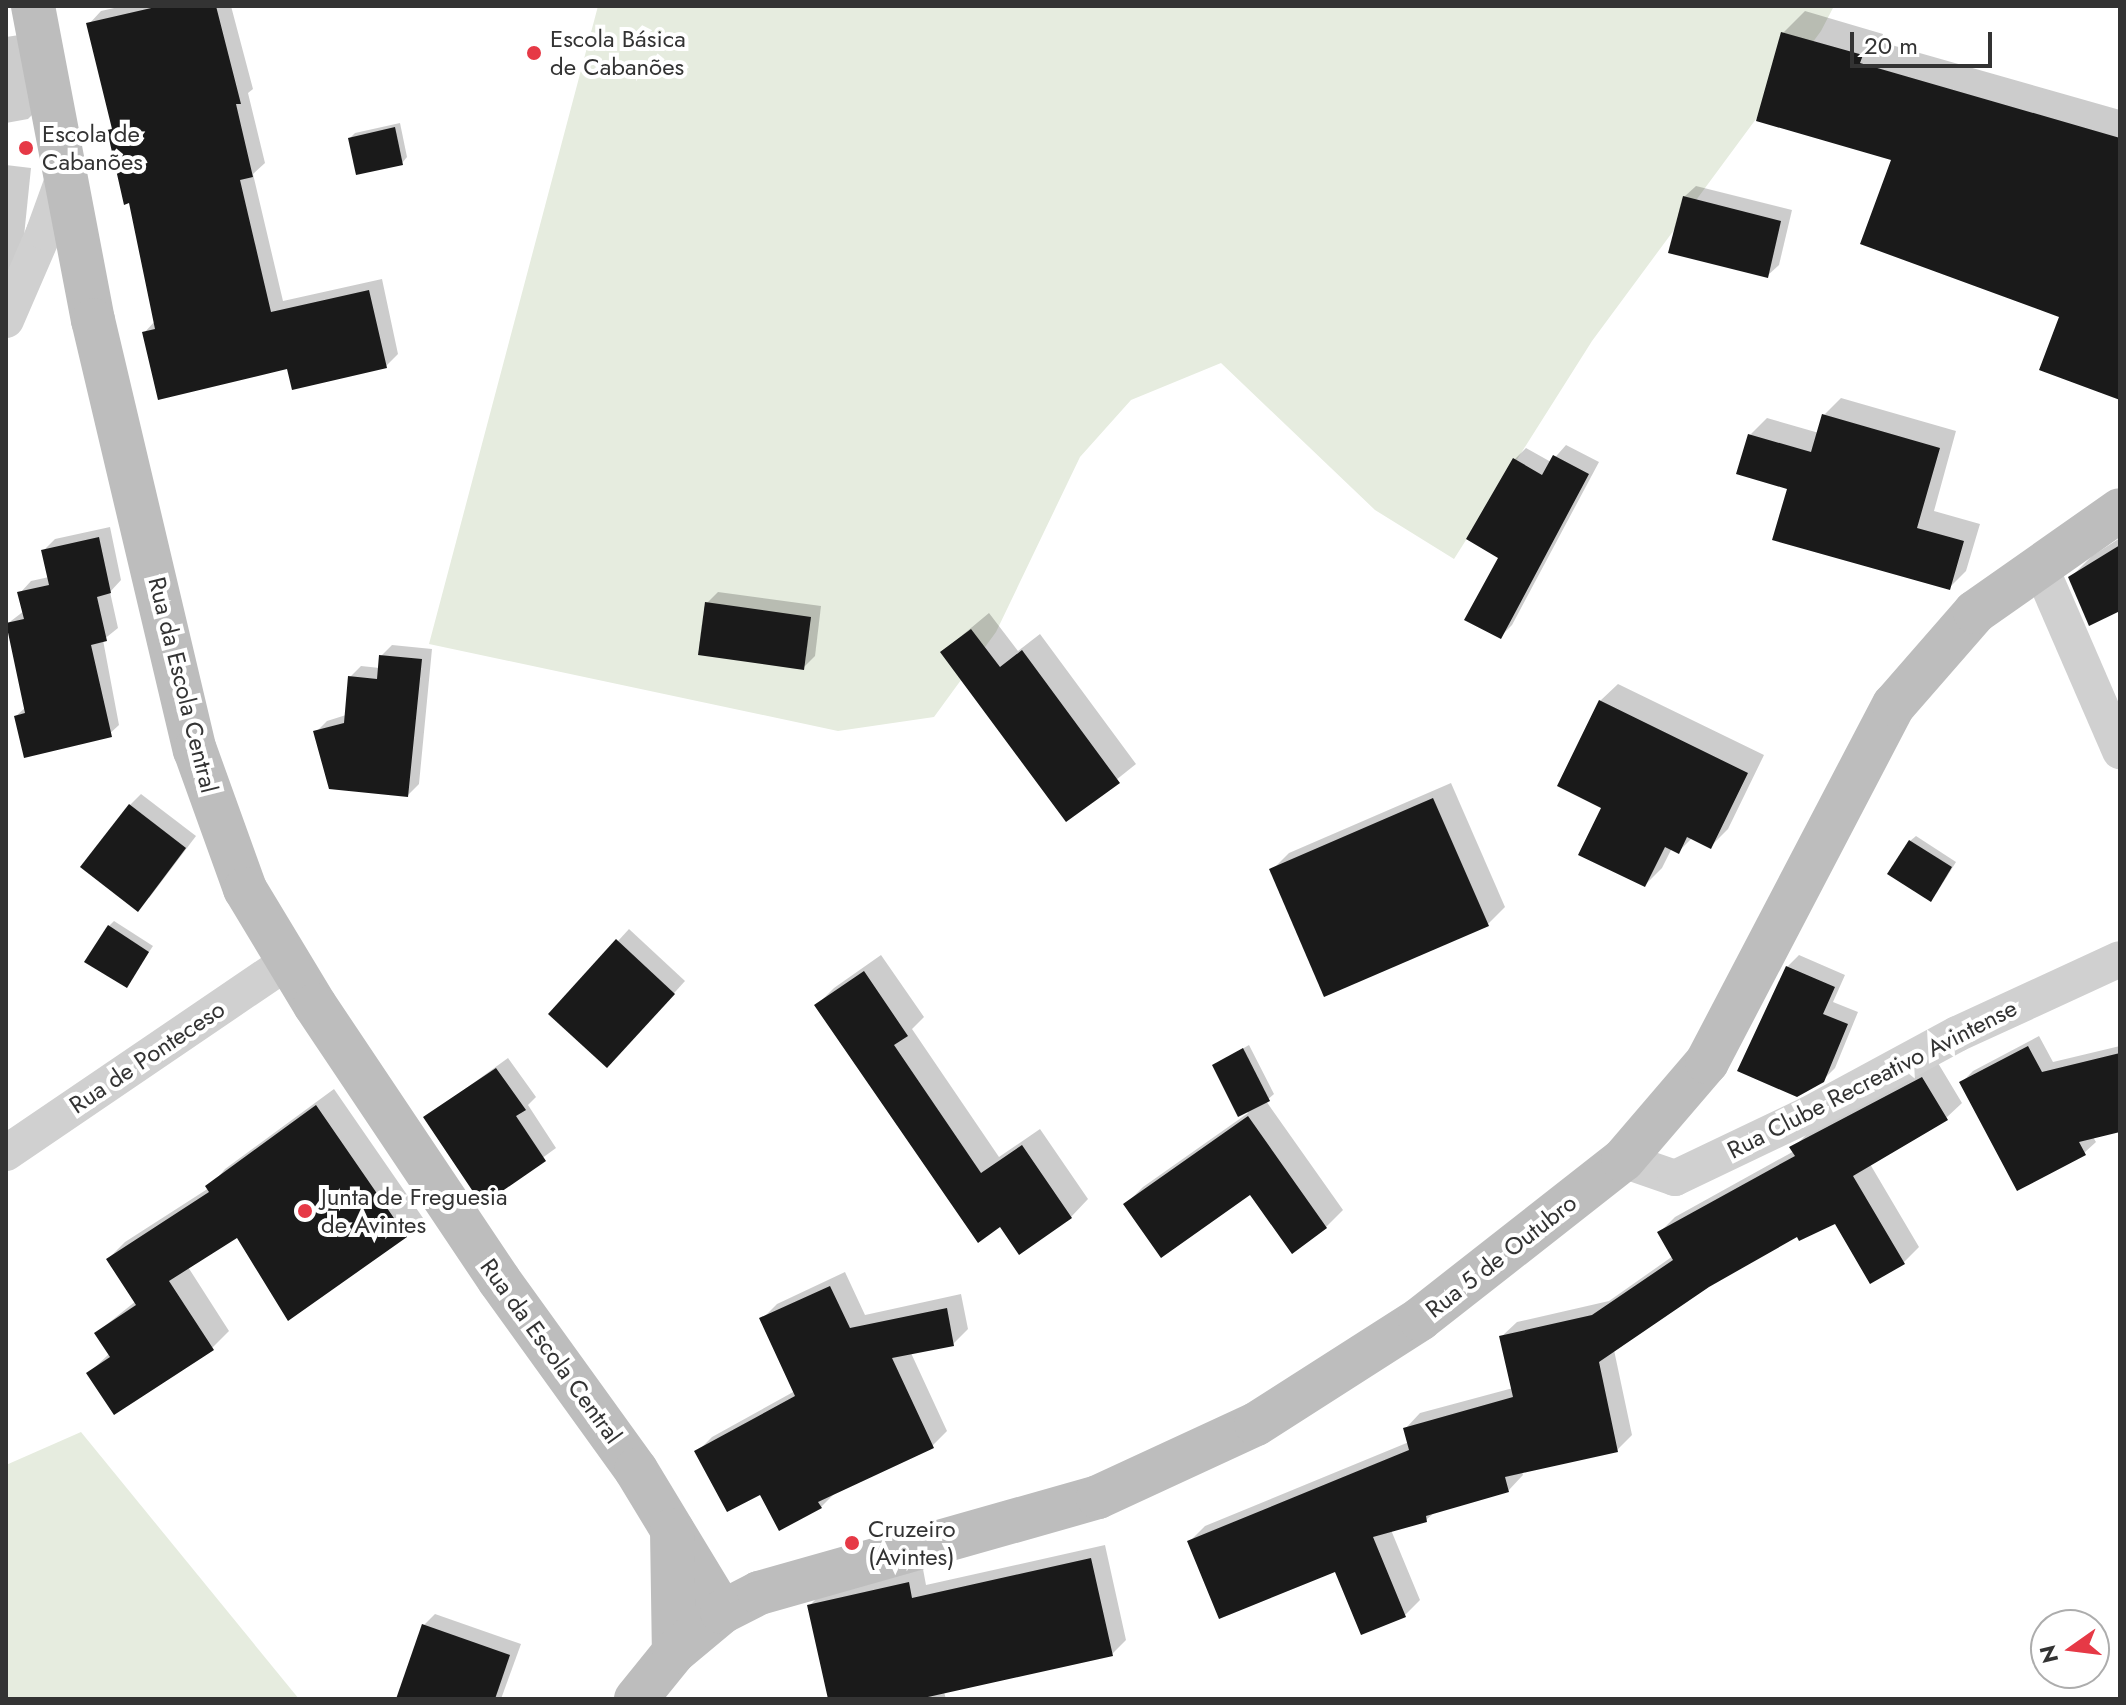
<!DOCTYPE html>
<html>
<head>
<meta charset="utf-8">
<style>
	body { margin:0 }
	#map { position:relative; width:2126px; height:1705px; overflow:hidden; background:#fff; font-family:Jost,sans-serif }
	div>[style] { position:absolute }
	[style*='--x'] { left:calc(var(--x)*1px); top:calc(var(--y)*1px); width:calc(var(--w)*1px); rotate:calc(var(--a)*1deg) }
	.green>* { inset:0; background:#e6ecdf }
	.shadow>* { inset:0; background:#0003 }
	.building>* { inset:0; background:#1a1a1a }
	.street>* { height:36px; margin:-18px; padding:0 18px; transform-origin:18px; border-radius:18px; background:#d0d0d0 }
	.secondary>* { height:44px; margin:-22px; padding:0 22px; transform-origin:22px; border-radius:22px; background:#bdbdbd }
	.dots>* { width:22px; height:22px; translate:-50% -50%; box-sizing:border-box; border:4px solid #fff; border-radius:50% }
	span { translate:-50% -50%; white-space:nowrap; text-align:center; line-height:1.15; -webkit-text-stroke:8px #fff; paint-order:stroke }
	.poi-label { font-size:24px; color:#333 }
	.left { translate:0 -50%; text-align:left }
	.street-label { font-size:24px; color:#333 }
	.frame { position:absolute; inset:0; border:8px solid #333; pointer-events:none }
	.north { position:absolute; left:2030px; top:1609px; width:80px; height:80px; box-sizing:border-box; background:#fff; border:2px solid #adadad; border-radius:50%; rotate:256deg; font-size:22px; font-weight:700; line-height:32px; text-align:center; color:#333 }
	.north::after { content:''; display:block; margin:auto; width:28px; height:36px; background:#e63946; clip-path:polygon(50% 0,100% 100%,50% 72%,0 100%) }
	.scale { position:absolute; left:1850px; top:32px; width:142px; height:36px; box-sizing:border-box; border:4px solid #333; border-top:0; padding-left:10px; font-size:24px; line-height:28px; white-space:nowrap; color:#333; -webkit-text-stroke:6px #fff; paint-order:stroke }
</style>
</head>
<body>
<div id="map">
	<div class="green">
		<div style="clip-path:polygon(598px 6px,1834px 6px,1821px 31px,1592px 341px,1454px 559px,1375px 510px,1221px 363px,1131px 400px,1080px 457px,996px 632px,934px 717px,838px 731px,429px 644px)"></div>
		<div style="clip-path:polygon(81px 1432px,299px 1699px,6px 1699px,6px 1465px)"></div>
	</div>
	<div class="shadow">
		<div style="clip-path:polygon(123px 6px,231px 6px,253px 89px,248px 93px,265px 163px,253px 174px,283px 301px,382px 279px,398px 354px,386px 366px,289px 367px,144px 333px,155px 321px,131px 201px,109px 131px,113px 127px,89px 24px,101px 11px)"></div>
		<div style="clip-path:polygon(1805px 11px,1883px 34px,1881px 42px,2120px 110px,2120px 398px,2061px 316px,1894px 159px,1783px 33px)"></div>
		<div style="clip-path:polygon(26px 34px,40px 107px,28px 119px,6px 123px,6px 37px)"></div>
		<div style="clip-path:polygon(400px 123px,407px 157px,402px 163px,350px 138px,355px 133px)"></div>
		<div style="clip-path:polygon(6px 165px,31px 168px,23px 246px,6px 287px)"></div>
		<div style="clip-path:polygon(1696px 186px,1792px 210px,1779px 265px,1767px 276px,1684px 197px)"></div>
		<div style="clip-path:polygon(1841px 398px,1956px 431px,1934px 511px,1980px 524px,1966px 571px,1949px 588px,1790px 488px,1750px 435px,1767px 418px,1819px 433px,1824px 415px)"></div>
		<div style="clip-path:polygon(1566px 445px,1599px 462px,1512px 625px,1500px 637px,1501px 557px,1515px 459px,1526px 448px,1551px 462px)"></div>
		<div style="clip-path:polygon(110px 527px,121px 580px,110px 592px,118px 628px,103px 640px,119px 725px,107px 736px,16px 716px,26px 707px,7px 624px,24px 611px,20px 593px,31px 581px,49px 577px,43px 551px,55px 539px)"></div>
		<div style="clip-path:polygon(2120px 538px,2120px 609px,2070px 578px,2092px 556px)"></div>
		<div style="clip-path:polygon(718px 592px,821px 606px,815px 656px,803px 668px,707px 603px)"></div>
		<div style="clip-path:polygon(989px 613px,1018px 651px,1040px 634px,1136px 764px,1066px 820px,942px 652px)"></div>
		<div style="clip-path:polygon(392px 645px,432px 649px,419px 784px,408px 795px,316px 732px,327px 721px,346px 715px,350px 677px,361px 666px,380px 668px,381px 656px)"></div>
		<div style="clip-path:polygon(1618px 684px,1764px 755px,1728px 829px,1711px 846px,1693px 837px,1679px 851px,1672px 848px,1662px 868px,1645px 885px,1604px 807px,1600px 701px)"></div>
		<div style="clip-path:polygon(1451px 783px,1505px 907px,1488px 924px,1272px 870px,1289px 853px)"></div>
		<div style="clip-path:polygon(141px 794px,196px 836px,149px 898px,130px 805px)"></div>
		<div style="clip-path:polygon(1916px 836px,1956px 862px,1936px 894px,1910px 841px)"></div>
		<div style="clip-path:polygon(114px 921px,153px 946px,126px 986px,109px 926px)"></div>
		<div style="clip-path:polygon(629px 929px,685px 981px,619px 1054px,551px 1014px)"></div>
		<div style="clip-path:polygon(881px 955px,924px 1017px,912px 1029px,999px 1157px,1040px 1129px,1088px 1199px,1071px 1217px,1001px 1225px,817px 1005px,834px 988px)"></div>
		<div style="clip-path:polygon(1799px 955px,1845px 975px,1833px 1002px,1858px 1012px,1835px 1068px,1822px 1081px,1787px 967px)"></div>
		<div style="clip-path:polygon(2039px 1036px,2053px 1062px,2120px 1046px,2120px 1130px,2093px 1137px,2096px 1142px,2084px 1153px,1961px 1083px,1973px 1071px)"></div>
		<div style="clip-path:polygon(1249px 1045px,1274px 1094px,1266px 1101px,1343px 1210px,1326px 1227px,1251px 1192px,1126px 1204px,1143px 1187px,1248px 1113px,1214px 1065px)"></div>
		<div style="clip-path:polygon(508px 1058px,536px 1097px,528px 1105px,556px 1148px,482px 1202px,425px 1118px)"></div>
		<div style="clip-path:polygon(1938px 1063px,1962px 1103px,1946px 1118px,1870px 1164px,1919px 1247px,1904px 1262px,1836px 1221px,1798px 1234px,1708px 1285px,1614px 1350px,1632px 1435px,1617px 1450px,1522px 1472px,1523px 1475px,1508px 1491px,1435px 1512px,1426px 1520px,1391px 1530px,1420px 1600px,1405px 1615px,1336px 1569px,1190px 1541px,1205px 1526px,1409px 1442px,1405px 1429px,1420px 1413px,1513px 1388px,1501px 1337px,1517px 1322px,1609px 1301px,1673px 1256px,1660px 1232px,1675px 1217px,1796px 1150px,1796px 1145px,1811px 1130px)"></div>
		<div style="clip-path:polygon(334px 1089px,423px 1218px,406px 1235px,238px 1235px,188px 1267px,229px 1331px,212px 1348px,89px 1373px,110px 1353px,96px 1333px,136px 1301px,108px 1259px,125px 1242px,209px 1188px,225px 1169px)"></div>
		<div style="clip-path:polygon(845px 1272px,865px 1315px,961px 1294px,968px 1329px,953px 1344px,911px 1353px,947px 1431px,932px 1446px,837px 1491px,821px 1507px,760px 1492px,697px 1452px,712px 1437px,795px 1391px,762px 1319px,777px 1304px)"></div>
		<div style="clip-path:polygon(1105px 1545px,1126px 1640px,1112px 1654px,944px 1692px,946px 1699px,930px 1699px,926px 1687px,923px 1688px,926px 1699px,837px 1699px,809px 1606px,823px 1592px,923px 1569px,926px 1585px)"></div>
		<div style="clip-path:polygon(435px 1614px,521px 1644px,501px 1699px,398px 1699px,424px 1625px)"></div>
	</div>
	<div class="building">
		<div style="clip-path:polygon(160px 6px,216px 6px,241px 104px,236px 104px,253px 177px,240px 180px,271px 312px,369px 290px,387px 368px,292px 390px,287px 369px,158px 400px,142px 332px,155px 329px,129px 203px,124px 205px,107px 130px,112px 129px,86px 23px)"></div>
		<div style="clip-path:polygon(1781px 32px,1863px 55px,1860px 63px,2120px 138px,2120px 400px,2039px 370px,2059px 317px,1860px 244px,1891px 160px,1756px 121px)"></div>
		<div style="clip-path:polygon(395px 127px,403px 165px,356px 175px,348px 138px)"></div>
		<div style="clip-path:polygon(1683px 196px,1781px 221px,1768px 278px,1668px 253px)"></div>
		<div style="clip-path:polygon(1822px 414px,1940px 448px,1917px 528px,1964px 541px,1950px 590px,1772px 540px,1787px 489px,1736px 474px,1748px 434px,1811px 452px)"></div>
		<div style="clip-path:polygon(1553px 455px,1589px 474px,1501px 639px,1464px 620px,1498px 558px,1466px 539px,1513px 458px,1542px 475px)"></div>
		<div style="clip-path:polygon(99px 537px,111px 593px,97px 597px,107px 641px,91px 645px,112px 737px,24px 758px,14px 716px,25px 713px,6px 623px,24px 619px,17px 592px,49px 585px,41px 550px)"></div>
		<div style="clip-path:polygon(2120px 545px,2120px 611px,2089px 626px,2068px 577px)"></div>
		<div style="clip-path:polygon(705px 602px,811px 617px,804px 670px,698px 655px)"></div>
		<div style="clip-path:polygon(971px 629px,1000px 667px,1022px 650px,1120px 783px,1066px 822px,940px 652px)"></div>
		<div style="clip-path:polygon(379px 655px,422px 659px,408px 797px,329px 789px,313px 731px,344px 723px,348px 676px,377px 679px)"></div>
		<div style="clip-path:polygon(1599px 700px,1748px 773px,1711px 849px,1687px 837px,1679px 854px,1665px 847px,1645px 887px,1578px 855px,1601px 808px,1557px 786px)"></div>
		<div style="clip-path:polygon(1433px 798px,1489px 926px,1324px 997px,1269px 869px)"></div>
		<div style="clip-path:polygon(129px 804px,186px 848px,138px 912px,80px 867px)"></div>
		<div style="clip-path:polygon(1909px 840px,1952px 867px,1931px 902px,1887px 874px)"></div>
		<div style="clip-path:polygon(108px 925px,149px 952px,127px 988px,84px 962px)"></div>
		<div style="clip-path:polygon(616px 939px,675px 994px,607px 1068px,548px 1014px)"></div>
		<div style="clip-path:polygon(1786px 966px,1835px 987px,1823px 1014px,1848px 1024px,1824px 1082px,1797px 1097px,1737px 1071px)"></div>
		<div style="clip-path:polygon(864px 971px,908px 1036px,894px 1045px,981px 1173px,1022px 1145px,1072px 1218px,1019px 1255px,1000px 1227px,978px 1243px,814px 1005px)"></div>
		<div style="clip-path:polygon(2028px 1046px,2042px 1072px,2120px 1053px,2120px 1132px,2079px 1142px,2086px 1155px,2017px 1191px,1959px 1082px)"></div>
		<div style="clip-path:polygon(1243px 1048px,1270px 1101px,1238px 1117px,1212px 1065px)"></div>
		<div style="clip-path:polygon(496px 1068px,526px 1110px,516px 1116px,546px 1161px,482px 1205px,423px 1117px)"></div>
		<div style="clip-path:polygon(1922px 1077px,1948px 1120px,1853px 1176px,1905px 1264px,1870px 1284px,1835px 1224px,1799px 1241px,1797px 1237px,1709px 1287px,1599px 1362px,1618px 1452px,1505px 1477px,1509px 1492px,1426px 1516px,1427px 1522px,1373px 1537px,1406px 1617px,1361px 1635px,1335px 1572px,1219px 1619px,1187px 1541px,1409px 1450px,1403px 1428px,1513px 1397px,1499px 1336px,1592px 1315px,1673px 1260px,1657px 1232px,1795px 1156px,1789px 1147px)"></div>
		<div style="clip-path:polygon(316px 1105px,407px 1237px,288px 1321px,237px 1238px,169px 1281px,214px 1350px,114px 1415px,86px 1373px,110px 1357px,94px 1333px,136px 1305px,106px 1259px,209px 1192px,205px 1186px)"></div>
		<div style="clip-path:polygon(1248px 1116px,1327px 1228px,1292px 1254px,1250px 1195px,1161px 1258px,1123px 1204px)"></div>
		<div style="clip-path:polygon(830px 1286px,850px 1328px,947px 1308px,954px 1346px,892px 1358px,934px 1448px,818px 1502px,822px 1508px,779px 1531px,760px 1495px,727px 1512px,694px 1451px,795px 1396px,759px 1318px)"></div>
		<div style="clip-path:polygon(1091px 1558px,1113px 1656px,919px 1699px,828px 1699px,807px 1605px,909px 1582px,912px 1598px)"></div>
		<div style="clip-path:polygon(422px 1624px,510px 1655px,495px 1699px,396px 1699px)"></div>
	</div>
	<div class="street">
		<div style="--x:6;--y:320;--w:96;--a:-66.6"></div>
		<div style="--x:44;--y:232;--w:62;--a:-70.1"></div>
		<div style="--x:2039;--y:564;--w:204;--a:66.6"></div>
		<div style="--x:6;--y:1153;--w:342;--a:-34.2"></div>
		<div style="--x:1623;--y:1160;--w:55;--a:19.1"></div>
		<div style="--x:1675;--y:1178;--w:148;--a:-25.5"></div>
		<div style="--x:1809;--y:1114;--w:168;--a:-28.4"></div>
		<div style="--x:1957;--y:1034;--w:179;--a:-24.7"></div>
	</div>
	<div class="secondary">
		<div style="--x:33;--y:6;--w:320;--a:79.2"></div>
		<div style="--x:93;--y:320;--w:442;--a:76.7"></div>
		<div style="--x:195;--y:750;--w:148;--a:70.2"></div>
		<div style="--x:245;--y:889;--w:135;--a:58.9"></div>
		<div style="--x:315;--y:1005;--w:331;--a:56.2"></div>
		<div style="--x:499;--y:1280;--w:234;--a:54.2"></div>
		<div style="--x:636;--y:1470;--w:166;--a:58.8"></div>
		<div style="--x:672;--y:1530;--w:122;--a:89.1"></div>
		<div style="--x:636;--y:1699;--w:60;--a:-51"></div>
		<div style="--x:674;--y:1652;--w:62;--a:-39.8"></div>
		<div style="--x:722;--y:1612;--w:42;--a:-27.2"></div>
		<div style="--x:759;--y:1593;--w:352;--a:-15.8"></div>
		<div style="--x:1098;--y:1497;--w:174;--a:-24.8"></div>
		<div style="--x:1256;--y:1424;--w:195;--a:-32.6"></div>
		<div style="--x:1420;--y:1319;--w:258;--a:-38.1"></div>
		<div style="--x:1623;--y:1160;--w:129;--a:-49.4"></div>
		<div style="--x:1707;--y:1062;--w:403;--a:-62.4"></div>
		<div style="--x:1894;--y:705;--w:123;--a:-48.9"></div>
		<div style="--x:1975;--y:612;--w:177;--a:-35.1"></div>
	</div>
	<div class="dots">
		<div style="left:534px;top:53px;background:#e63946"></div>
		<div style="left:26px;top:148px;background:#e63946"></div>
		<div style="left:305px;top:1211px;background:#e63946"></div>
		<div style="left:852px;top:1543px;background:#e63946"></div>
	</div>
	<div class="poi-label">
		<span class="left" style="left:550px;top:53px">Escola Básica<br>de Cabanões</span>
		<span class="left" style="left:42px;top:148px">Escola de<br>Cabanões</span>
		<span class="left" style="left:321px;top:1211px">Junta de Freguesia<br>de Avintes</span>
		<span class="left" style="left:868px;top:1543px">Cruzeiro<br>(Avintes)</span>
	</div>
	<div class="street-label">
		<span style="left:183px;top:685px;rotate:76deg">Rua da Escola Central</span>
		<span style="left:147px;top:1057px;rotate:-34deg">Rua de Ponteceso</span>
		<span style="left:1872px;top:1079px;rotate:-27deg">Rua Clube Recreativo Avintense</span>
		<span style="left:1501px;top:1256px;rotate:-38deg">Rua 5 de Outubro</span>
		<span style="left:551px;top:1351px;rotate:54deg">Rua da Escola Central</span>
	</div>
	<div class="frame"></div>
	<div class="north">N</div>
	<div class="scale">20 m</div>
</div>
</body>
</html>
